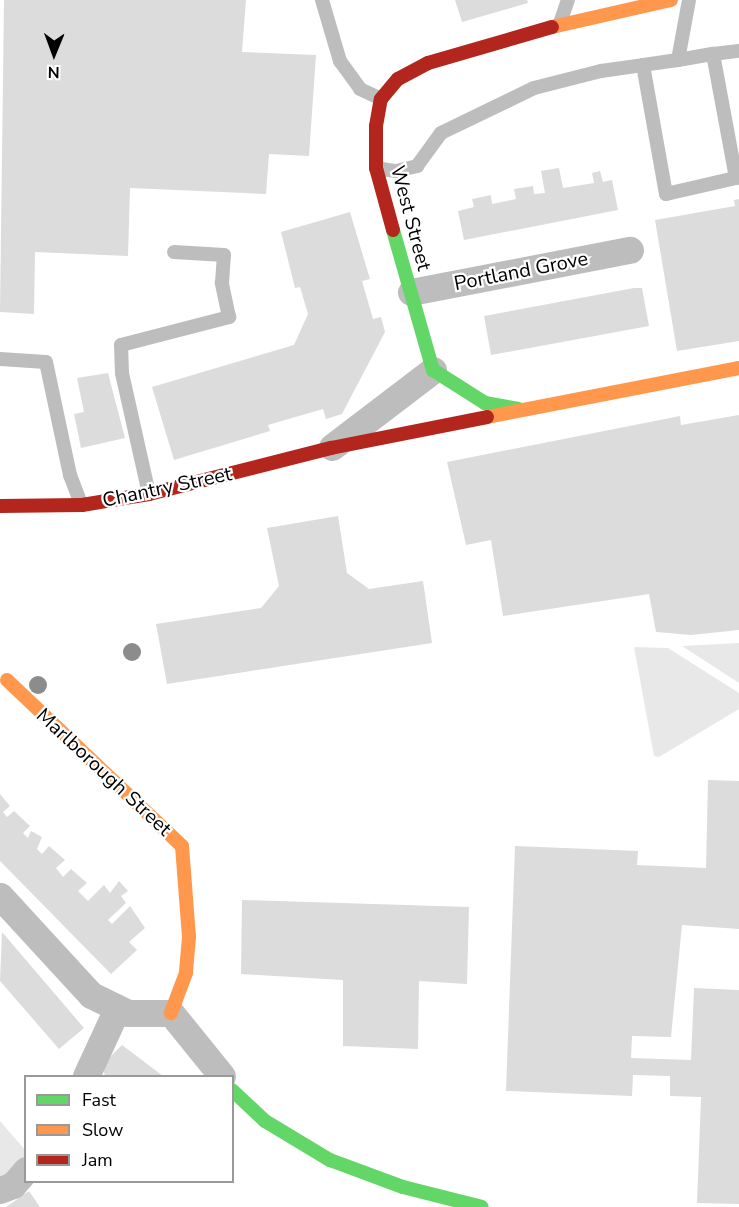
<!DOCTYPE html>
<html>
<head>
<meta charset="utf-8">
<style>
	body { margin:0 }
	#map { position:relative; width:739px; height:1207px; overflow:hidden; background:#fff; font-family:"Nunito Sans",sans-serif }
	div>[style] { position:absolute }
	[style*='--x'] { left:calc(var(--x)*1px); top:calc(var(--y)*1px); width:calc(var(--w)*1px); rotate:calc(var(--a)*1deg) }
	.green>* { inset:0; background:#e8e8e8 }
	.building>* { inset:0; background:#dcdcdc }
	.lane>* { height:14px; margin:-7px; padding:0 7px; transform-origin:7px; border-radius:7px; background:#bdbdbd }
	.street>* { height:27px; margin:-13.5px; padding:0 13.5px; transform-origin:13.5px; border-radius:13.5px; background:#bdbdbd }
	.fast>* { height:14px; margin:-7px; padding:0 7px; transform-origin:7px; border-radius:7px; background:#63d668 }
	.slow>* { height:14px; margin:-7px; padding:0 7px; transform-origin:7px; border-radius:7px; background:#ff974d }
	.jam>* { height:14px; margin:-7px; padding:0 7px; transform-origin:7px; border-radius:7px; background:#b3261e }
	.trees>* { width:18px; height:18px; margin:-9px; border-radius:50%; background:#8c8c8c }
	span { translate:-50% -50%; white-space:nowrap; text-align:center; line-height:1.15; -webkit-text-stroke:4.5px #fff; paint-order:stroke }
	.street-label { font-size:20px; color:#000 }
	.legend { position:absolute; left:24px; top:1075px; width:210px; height:108px; box-sizing:border-box; background:#fff; border:2px solid #999; margin:0; padding:8px 10px; list-style:none; font-size:18px; color:#000 }
	.legend li { display:flex; align-items:center; gap:12px; height:30px }
	.legend b { width:30px; border:2px solid #999 }
	.north { position:absolute; left:24px; top:24px; width:60px; height:60px; -webkit-text-stroke:4px #fff; paint-order:stroke; rotate:181deg; font-size:16px; font-weight:700; line-height:24px; text-align:center; color:#000 }
	.north::after { content:''; display:block; margin:auto; width:21px; height:27px; background:#000; clip-path:polygon(50% 0,100% 100%,50% 72%,0 100%) }
</style>
</head>
<body>
<div id="map">
	<div class="green">
		<div style="clip-path:polygon(739px 643px,739px 683px,682px 646px)"></div>
		<div style="clip-path:polygon(634px 647px,668px 648px,739px 693px,739px 709px,659px 757px,654px 756px)"></div>
		<div style="clip-path:polygon(0 1121px,26px 1151px,25px 1159px,0 1181px)"></div>
	</div>
	<div class="building">
		<div style="clip-path:polygon(4px 0,246px 0,242px 52px,316px 55px,309px 156px,269px 154px,266px 194px,130px 188px,128px 256px,35px 252px,34px 314px,0 312px)"></div>
		<div style="clip-path:polygon(455px 0,527px 0,528px 3px,462px 22px)"></div>
		<div style="clip-path:polygon(559px 168px,563px 188px,594px 183px,592px 173px,600px 171px,603px 182px,612px 180px,618px 210px,464px 240px,458px 211px,474px 207px,472px 199px,491px 195px,492px 204px,516px 199px,514px 189px,533px 186px,534px 194px,545px 193px,541px 171px)"></div>
		<div style="clip-path:polygon(739px 199px,739px 341px,677px 351px,655px 220px,735px 206px,734px 200px)"></div>
		<div style="clip-path:polygon(350px 212px,370px 279px,362px 281px,373px 319px,381px 317px,385px 332px,342px 414px,326px 419px,323px 409px,268px 425px,270px 431px,174px 460px,152px 387px,294px 345px,308px 314px,300px 287px,295px 288px,281px 232px)"></div>
		<div style="clip-path:polygon(634px 288px,642px 288px,649px 326px,491px 355px,484px 316px)"></div>
		<div style="clip-path:polygon(108px 373px,125px 438px,81px 448px,74px 414px,84px 412px,77px 378px)"></div>
		<div style="clip-path:polygon(739px 415px,739px 630px,691px 635px,656px 632px,649px 594px,503px 616px,491px 540px,466px 545px,447px 462px,680px 416px,681px 425px)"></div>
		<div style="clip-path:polygon(338px 516px,347px 573px,369px 589px,423px 581px,432px 643px,167px 684px,156px 624px,261px 608px,279px 586px,267px 528px)"></div>
		<div style="clip-path:polygon(708px 780px,739px 781px,739px 929px,682px 925px,671px 1037px,632px 1036px,631px 1058px,691px 1060px,694px 988px,739px 990px,739px 1204px,697px 1203px,701px 1097px,670px 1096px,670px 1076px,633px 1075px,632px 1096px,506px 1091px,515px 846px,638px 851px,637px 865px,706px 868px)"></div>
		<div style="clip-path:polygon(0 794px,10px 806px,3px 812px,7px 817px,14px 811px,30px 826px,23px 833px,28px 838px,31px 831px,42px 837px,37px 849px,42px 854px,49px 846px,65px 860px,56px 868px,63px 877px,71px 869px,87px 883px,78px 891px,88px 901px,104px 885px,110px 893px,119px 881px,128px 891px,121px 896px,126px 903px,108px 920px,112px 924px,130px 906px,145px 928px,129px 942px,137px 950px,111px 974px,0 861px)"></div>
		<div style="clip-path:polygon(242px 900px,469px 907px,467px 984px,419px 981px,418px 1049px,343px 1046px,343px 980px,241px 974px)"></div>
		<div style="clip-path:polygon(2px 932px,84px 1028px,59px 1049px,0 981px)"></div>
		<div style="clip-path:polygon(122px 1045px,163px 1076px,105px 1076px,102px 1065px)"></div>
		<div style="clip-path:polygon(29px 1191px,40px 1207px,6px 1207px)"></div>
	</div>
	<div class="lane">
		<div style="--x:322;--y:0;--w:64;--a:73.6"></div>
		<div style="--x:340;--y:61;--w:34;--a:54"></div>
		<div style="--x:360;--y:89;--w:23;--a:25"></div>
		<div style="--x:689;--y:0;--w:61;--a:100.4"></div>
		<div style="--x:678;--y:60;--w:35;--a:172"></div>
		<div style="--x:643;--y:65;--w:131;--a:79.9"></div>
		<div style="--x:666;--y:194;--w:72;--a:-12.9"></div>
		<div style="--x:736;--y:178;--w:126;--a:-100.5"></div>
		<div style="--x:713;--y:54;--w:26;--a:-7"></div>
		<div style="--x:560;--y:23;--w:24;--a:-71"></div>
		<div style="--x:678;--y:60;--w:36;--a:-10"></div>
		<div style="--x:376;--y:168;--w:20;--a:9"></div>
		<div style="--x:396;--y:171;--w:22;--a:-13"></div>
		<div style="--x:417;--y:166;--w:41;--a:-54"></div>
		<div style="--x:441;--y:133;--w:103;--a:-25.8"></div>
		<div style="--x:534;--y:88;--w:69;--a:-14.2"></div>
		<div style="--x:601;--y:71;--w:42;--a:-8.1"></div>
		<div style="--x:0;--y:359;--w:46;--a:3.7"></div>
		<div style="--x:46;--y:362;--w:116;--a:78"></div>
		<div style="--x:70;--y:475;--w:31;--a:69"></div>
		<div style="--x:149;--y:494;--w:124;--a:-102.6"></div>
		<div style="--x:122;--y:373;--w:28;--a:-92"></div>
		<div style="--x:121;--y:345;--w:112;--a:-14.5"></div>
		<div style="--x:229;--y:317;--w:35;--a:-102"></div>
		<div style="--x:222;--y:283;--w:28;--a:-86"></div>
		<div style="--x:224;--y:255;--w:50;--a:-176.6"></div>
	</div>
	<div class="street">
		<div style="--x:411;--y:292;--w:223;--a:-10.9"></div>
		<div style="--x:332;--y:447;--w:127;--a:-37.3"></div>
		<div style="--x:0;--y:896;--w:134;--a:47.4"></div>
		<div style="--x:91;--y:995;--w:41;--a:25.9"></div>
		<div style="--x:128;--y:1013;--w:43;--a:0"></div>
		<div style="--x:171;--y:1013;--w:81;--a:51"></div>
		<div style="--x:86;--y:1076;--w:74;--a:-65.2"></div>
		<div style="--x:0;--y:1190;--w:14;--a:-21"></div>
		<div style="--x:13;--y:1185;--w:20;--a:-49"></div>
	</div>
	<div class="fast">
		<div style="--x:393;--y:230;--w:146;--a:74.1"></div>
		<div style="--x:433;--y:370;--w:62;--a:32.4"></div>
		<div style="--x:485;--y:403;--w:34;--a:10"></div>
		<div style="--x:232;--y:1090;--w:45;--a:43.2"></div>
		<div style="--x:265;--y:1121;--w:76;--a:31"></div>
		<div style="--x:330;--y:1160;--w:78;--a:20.3"></div>
		<div style="--x:403;--y:1187;--w:81;--a:14.2"></div>
	</div>
	<div class="slow">
		<div style="--x:552;--y:27;--w:122;--a:-12.8"></div>
		<div style="--x:487;--y:417;--w:257;--a:-11"></div>
		<div style="--x:7;--y:680;--w:241;--a:43.5"></div>
		<div style="--x:182;--y:846;--w:91;--a:85.6"></div>
		<div style="--x:189;--y:937;--w:36;--a:95"></div>
		<div style="--x:186;--y:973;--w:43;--a:110.6"></div>
	</div>
	<div class="jam">
		<div style="--x:393;--y:230;--w:64;--a:-105.3"></div>
		<div style="--x:376;--y:168;--w:42;--a:-90"></div>
		<div style="--x:376;--y:126;--w:27;--a:-80"></div>
		<div style="--x:381;--y:99;--w:26;--a:-50"></div>
		<div style="--x:398;--y:79;--w:34;--a:-28"></div>
		<div style="--x:428;--y:63;--w:129;--a:-16.2"></div>
		<div style="--x:0;--y:506;--w:82;--a:-0.7"></div>
		<div style="--x:82;--y:505;--w:68;--a:-9.3"></div>
		<div style="--x:149;--y:494;--w:188;--a:-14.2"></div>
		<div style="--x:331;--y:448;--w:159;--a:-11.2"></div>
	</div>
	<div class="trees">
		<div style="left:132px;top:652px"></div>
		<div style="left:38px;top:685px"></div>
	</div>
	<div class="street-label">
		<span style="left:411px;top:218px;rotate:75deg">West Street</span>
		<span style="left:521px;top:271px;rotate:-11deg">Portland Grove</span>
		<span style="left:167px;top:487px;rotate:-12deg">Chantry Street</span>
		<span style="left:104px;top:772px;rotate:43deg">Marlborough Street</span>
	</div>
	<ul class="legend">
	<li><b style="height:8px;background:#63d668"></b>Fast</li>
	<li><b style="height:8px;background:#ff974d"></b>Slow</li>
	<li><b style="height:8px;background:#b3261e"></b>Jam</li>
	</ul>
	<div class="north">N</div>
</div>
</body>
</html>
